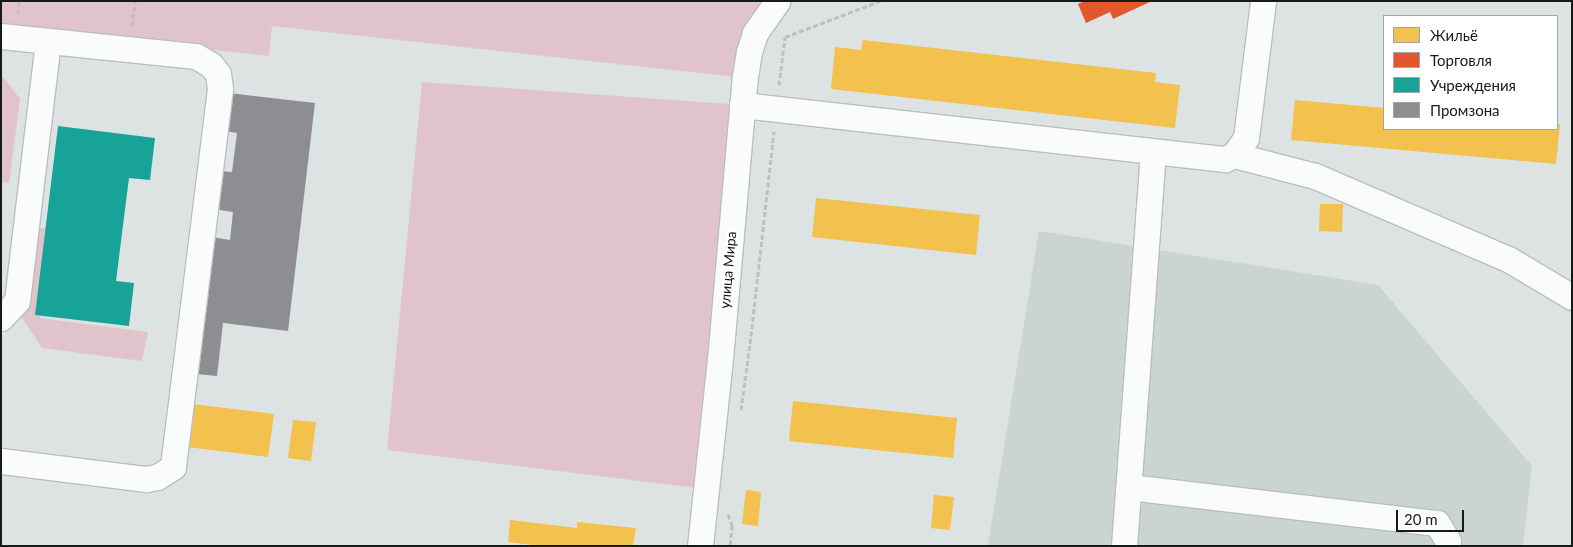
<!DOCTYPE html>
<html>
<head>
<meta charset="utf-8">
<style>
	body { margin:0 }
	#map { position:relative; width:1573px; height:547px; overflow:hidden; background:#dde2e2; font-family:Lato,sans-serif }
	div>[style] { position:absolute }
	[style*='--x'] { left:calc(var(--x)*1px); top:calc(var(--y)*1px); width:calc(var(--w)*1px); rotate:calc(var(--a)*1deg) }
	.built>* { inset:0; background:#c9d4d3 }
	.green>* { inset:0; background:#e1c3cb }
	.homes>* { inset:0; background:#f2c14e }
	.shops>* { inset:0; background:#e4572e }
	.public>* { inset:0; background:#17a398 }
	.industry>* { inset:0; background:#8d8d92 }
	.path>* { height:3px; margin-top:-1.5px; transform-origin:0; background:repeating-linear-gradient(90deg,#bfc0c0 0 5px,transparent 0 7.5px) }
	.roads { filter:drop-shadow(1px 0 #bbbebe) drop-shadow(-1px 0 #bbbebe) drop-shadow(0 1px #bbbebe) drop-shadow(0 -1px #bbbebe) }
	.minor>* { height:25px; margin:-12.5px; padding:0 12.5px; transform-origin:12.5px; border-radius:12.5px; background:#fafbfb }
	span { translate:-50% -50%; white-space:nowrap; text-align:center; line-height:1.15; -webkit-text-stroke:5px #fff; paint-order:stroke }
	.street-label { font-size:14px; color:#171a1a }
	.frame { position:absolute; inset:0; border:2px solid #171a1a; pointer-events:none }
	.legend { position:absolute; left:1383px; top:15px; width:175px; height:115px; box-sizing:border-box; background:#fff; border:1px solid #a2a3a3; margin:0; padding:6px 9px; list-style:none; font-size:15px; color:#171a1a }
	.legend li { display:flex; align-items:center; gap:10px; height:25px }
	.legend b { width:25px; border:1px solid #a2a3a3 }
	.scale { position:absolute; left:1396px; top:510px; width:68px; height:22px; box-sizing:border-box; border:2px solid #171a1a; border-top:0; padding-left:6px; font-size:15px; line-height:18px; white-space:nowrap; color:#171a1a; -webkit-text-stroke:4px #fff; paint-order:stroke }
</style>
</head>
<body>
<div id="map">
	<div class="built">
		<div style="clip-path:polygon(1039px 231px,1378px 285px,1532px 466px,1523px 546px,988px 546px)"></div>
	</div>
	<div class="green">
		<div style="clip-path:polygon(1px 1px,765px 1px,736px 77px,272px 26px,269px 56px,1px 27px)"></div>
		<div style="clip-path:polygon(1px 74px,20px 99px,9px 183px,1px 182px)"></div>
		<div style="clip-path:polygon(422px 82px,742px 105px,705px 489px,387px 450px)"></div>
		<div style="clip-path:polygon(34px 228px,52px 228px,40px 318px,148px 332px,142px 361px,42px 348px,21px 316px)"></div>
	</div>
	<div class="homes">
		<div style="clip-path:polygon(863px 40px,1156px 73px,1155px 82px,1180px 85px,1175px 128px,831px 89px,835px 47px,861px 50px)"></div>
		<div style="clip-path:polygon(1295px 100px,1384px 108px,1384px 129px,1557px 129px,1557px 124px,1560px 124px,1556px 164px,1291px 140px)"></div>
		<div style="clip-path:polygon(816px 198px,980px 215px,976px 255px,812px 237px)"></div>
		<div style="clip-path:polygon(1320px 204px,1343px 204px,1342px 232px,1319px 231px)"></div>
		<div style="clip-path:polygon(793px 401px,957px 418px,953px 458px,789px 441px)"></div>
		<div style="clip-path:polygon(192px 404px,274px 414px,268px 457px,187px 447px)"></div>
		<div style="clip-path:polygon(293px 420px,316px 422px,311px 461px,288px 458px)"></div>
		<div style="clip-path:polygon(746px 490px,761px 492px,758px 526px,742px 524px)"></div>
		<div style="clip-path:polygon(934px 495px,954px 497px,950px 530px,931px 528px)"></div>
		<div style="clip-path:polygon(510px 520px,577px 528px,577px 522px,636px 528px,633px 546px,541px 546px,508px 542px)"></div>
	</div>
	<div class="shops">
		<div style="clip-path:polygon(1085px 1px,1152px 1px,1113px 19px,1110px 12px,1086px 23px,1078px 4px)"></div>
	</div>
	<div class="public">
		<div style="clip-path:polygon(58px 126px,155px 138px,150px 180px,129px 178px,116px 281px,134px 283px,129px 326px,35px 315px)"></div>
	</div>
	<div class="industry">
		<div style="clip-path:polygon(229px 93px,315px 103px,288px 331px,223px 323px,217px 376px,196px 374px,212px 237px,230px 240px,233px 212px,214px 209px,219px 171px,232px 172px,237px 133px,225px 131px)"></div>
	</div>
	<div class="path">
		<div style="--x:18;--y:14;--w:13;--a:-86"></div>
		<div style="--x:132;--y:26;--w:25;--a:-83"></div>
		<div style="--x:779;--y:85;--w:48;--a:-82.9"></div>
		<div style="--x:785;--y:37;--w:102;--a:-20.8"></div>
		<div style="--x:741;--y:410;--w:75;--a:-82.3"></div>
		<div style="--x:751;--y:336;--w:206;--a:-83.6"></div>
		<div style="--x:728;--y:514;--w:12;--a:70"></div>
		<div style="--x:732;--y:525;--w:21;--a:95"></div>
	</div>
	<div class="roads">
		<div class="minor">
			<div style="--x:1;--y:36;--w:196;--a:5.9"></div>
			<div style="--x:196;--y:56;--w:17;--a:31"></div>
			<div style="--x:211;--y:65;--w:11;--a:52"></div>
			<div style="--x:218;--y:74;--w:15;--a:82"></div>
			<div style="--x:220;--y:89;--w:381;--a:97.1"></div>
			<div style="--x:173;--y:467;--w:19;--a:148"></div>
			<div style="--x:157;--y:477;--w:11;--a:170"></div>
			<div style="--x:146;--y:479;--w:146;--a:-172.9"></div>
			<div style="--x:742;--y:105;--w:486;--a:6.4"></div>
			<div style="--x:1225;--y:159;--w:10;--a:-24"></div>
			<div style="--x:1234;--y:155;--w:21;--a:-55"></div>
			<div style="--x:1246;--y:138;--w:138;--a:-82.9"></div>
			<div style="--x:1234;--y:155;--w:84;--a:14.5"></div>
			<div style="--x:1315;--y:176;--w:210;--a:23.3"></div>
			<div style="--x:1508;--y:259;--w:74;--a:30.7"></div>
			<div style="--x:1;--y:318;--w:23;--a:-47"></div>
			<div style="--x:17;--y:301;--w:262;--a:-83.2"></div>
			<div style="--x:1129;--y:487;--w:310;--a:6.7"></div>
			<div style="--x:1437;--y:523;--w:21;--a:59"></div>
			<div style="--x:1448;--y:541;--w:5;--a:101"></div>
			<div style="--x:700;--y:546;--w:187;--a:-83.9"></div>
			<div style="--x:720;--y:360;--w:284;--a:-85"></div>
			<div style="--x:745;--y:77;--w:25;--a:-81"></div>
			<div style="--x:749;--y:52;--w:20;--a:-72"></div>
			<div style="--x:755;--y:33;--w:39;--a:-55"></div>
			<div style="--x:1124;--y:546;--w:395;--a:-85.8"></div>
		</div>
	</div>
	<div class="street-label">
		<span style="left:728px;top:270px;rotate:-85deg">улица Мира</span>
	</div>
	<div class="frame"></div>
	<ul class="legend">
	<li><b style="height:14px;background:#f2c14e"></b>Жильё</li>
	<li><b style="height:14px;background:#e4572e"></b>Торговля</li>
	<li><b style="height:14px;background:#17a398"></b>Учреждения</li>
	<li><b style="height:14px;background:#8d8d92"></b>Промзона</li>
	</ul>
	<div class="scale">20 m</div>
</div>
</body>
</html>
